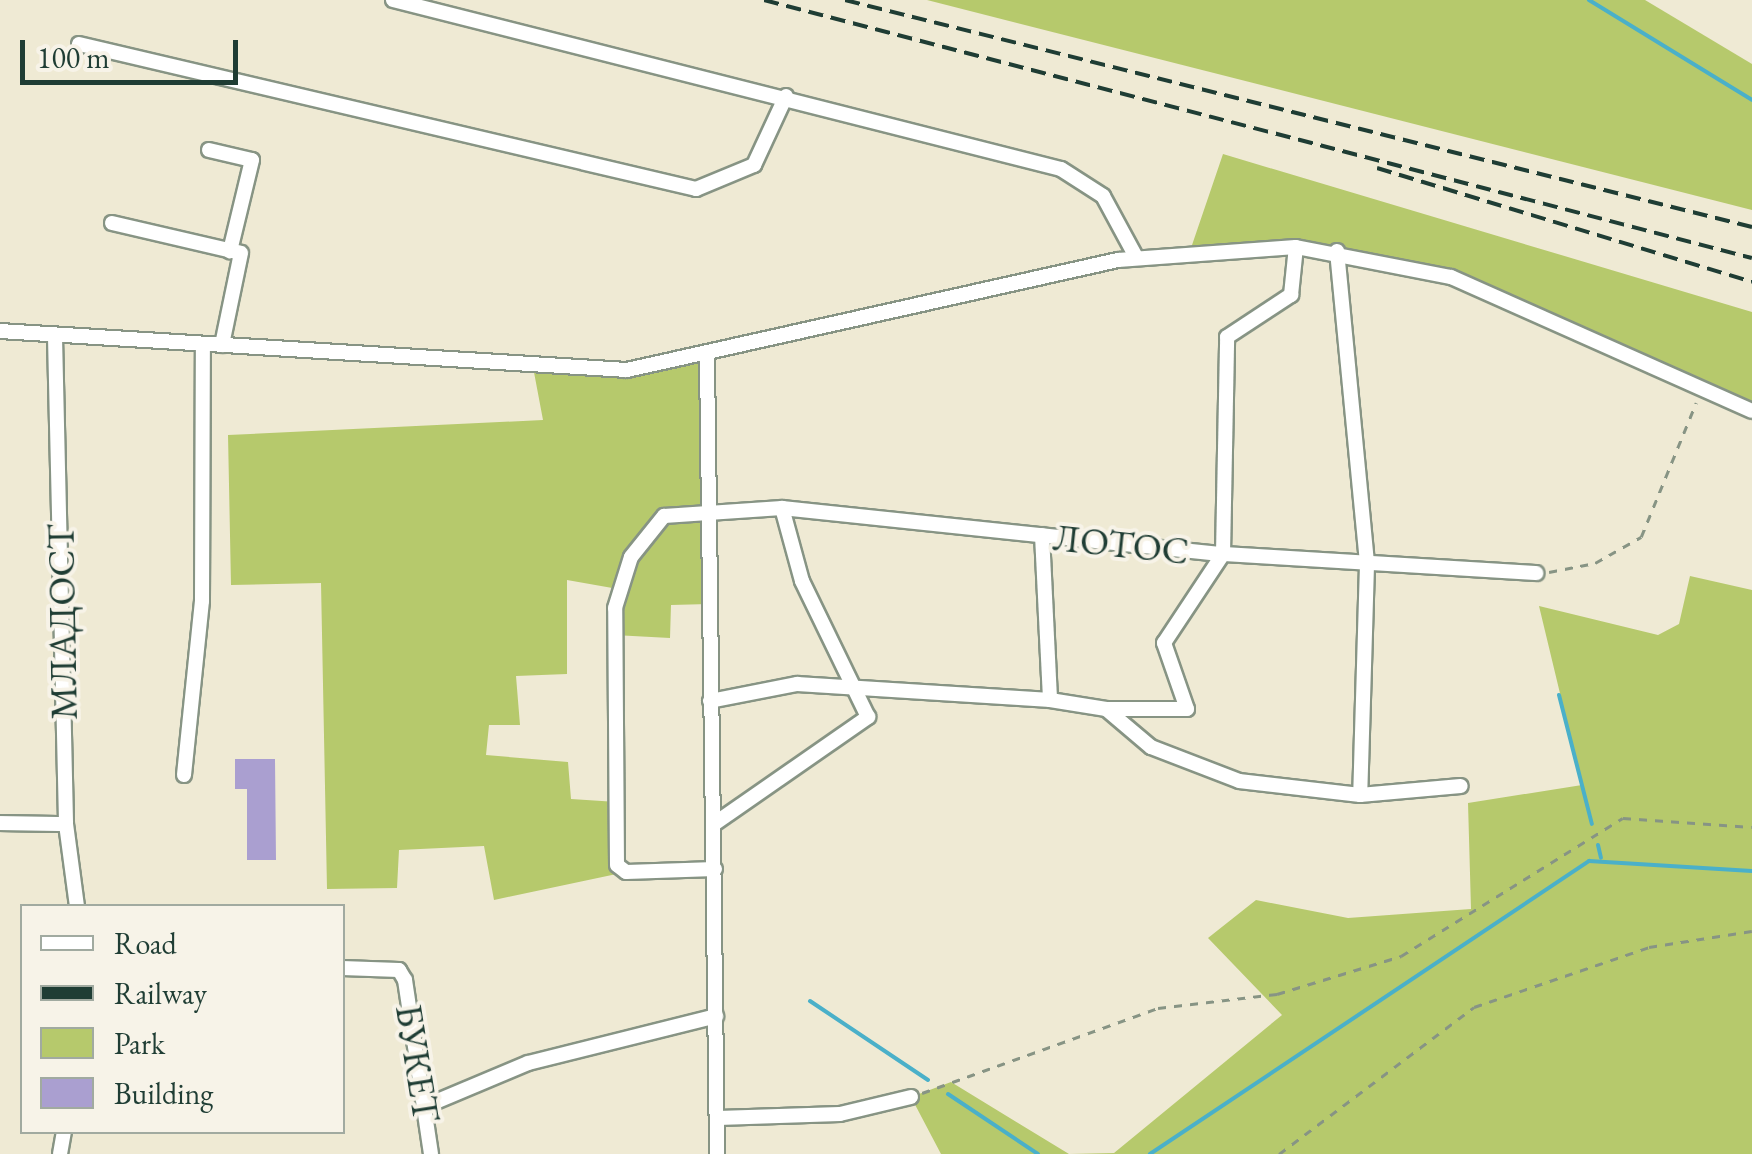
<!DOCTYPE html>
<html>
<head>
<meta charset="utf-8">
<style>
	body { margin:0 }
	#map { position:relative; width:1752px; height:1154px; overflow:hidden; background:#efead4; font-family:"EB Garamond",serif }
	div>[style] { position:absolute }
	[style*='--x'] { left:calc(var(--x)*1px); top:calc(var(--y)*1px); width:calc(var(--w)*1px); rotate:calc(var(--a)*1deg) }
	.green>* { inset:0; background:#b6c96c }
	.stream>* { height:4px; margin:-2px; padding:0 2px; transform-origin:2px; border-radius:2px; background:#4ab0c9 }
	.building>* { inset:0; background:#aa9fd0 }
	.path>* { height:2.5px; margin-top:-1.25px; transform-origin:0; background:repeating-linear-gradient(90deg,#879484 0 8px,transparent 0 16px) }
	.roads { filter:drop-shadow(2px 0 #879484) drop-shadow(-2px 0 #879484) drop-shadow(0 2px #879484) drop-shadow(0 -2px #879484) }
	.minor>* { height:14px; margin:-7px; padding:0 7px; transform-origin:7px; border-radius:7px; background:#fff }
	.rail>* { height:4px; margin-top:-2px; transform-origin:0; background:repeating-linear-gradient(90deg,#1f3d34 0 15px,transparent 0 23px) }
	span { translate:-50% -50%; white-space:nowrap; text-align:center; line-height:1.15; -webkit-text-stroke:8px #f7f3e8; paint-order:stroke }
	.street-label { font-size:38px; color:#1f3d34 }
	.legend { position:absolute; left:20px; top:904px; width:325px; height:230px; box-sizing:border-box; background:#f7f3e8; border:2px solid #a1aaa0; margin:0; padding:12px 18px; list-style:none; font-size:30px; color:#1f3d34 }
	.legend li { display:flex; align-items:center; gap:20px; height:50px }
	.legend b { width:50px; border:2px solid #a1aaa0 }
	.scale { position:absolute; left:20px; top:40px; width:218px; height:45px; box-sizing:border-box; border:5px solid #1f3d34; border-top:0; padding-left:12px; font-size:30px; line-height:35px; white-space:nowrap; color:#1f3d34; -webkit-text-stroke:8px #f7f3e8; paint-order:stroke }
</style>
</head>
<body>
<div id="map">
	<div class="green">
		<div style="clip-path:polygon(927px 0,1645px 0,1752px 64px,1752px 210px)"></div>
		<div style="clip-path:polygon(1223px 154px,1752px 312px,1752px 411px,1510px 300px,1337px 251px,1191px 248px)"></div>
		<div style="clip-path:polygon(707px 357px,709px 604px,671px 605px,670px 638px,614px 635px,618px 589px,567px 580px,567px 674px,516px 676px,520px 725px,489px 725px,486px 755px,568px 762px,571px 799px,617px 802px,617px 865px,626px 872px,494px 900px,484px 846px,399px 850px,397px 888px,327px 889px,321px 583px,231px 585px,228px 435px,543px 420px,533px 367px)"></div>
		<div style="clip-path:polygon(1690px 576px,1752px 590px,1752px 1154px,941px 1154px,911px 1097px,951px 1082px,1069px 1154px,1114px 1153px,1282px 1015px,1208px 938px,1256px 900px,1348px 918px,1471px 909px,1468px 803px,1582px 785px,1539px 606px,1658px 635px,1679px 624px)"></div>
	</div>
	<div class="stream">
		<div style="--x:1589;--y:0;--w:191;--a:31.5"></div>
		<div style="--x:1559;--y:695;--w:133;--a:75.7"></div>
		<div style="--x:1598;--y:845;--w:13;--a:77"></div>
		<div style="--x:810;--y:1001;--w:142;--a:33.8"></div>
		<div style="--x:948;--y:1094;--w:108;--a:33.7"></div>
		<div style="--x:1150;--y:1154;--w:528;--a:-33.72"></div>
		<div style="--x:1589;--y:861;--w:163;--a:3.5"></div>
	</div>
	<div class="building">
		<div style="clip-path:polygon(235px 759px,275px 759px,276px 860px,247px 860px,247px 789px,235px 789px)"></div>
	</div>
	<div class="path">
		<div style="--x:1549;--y:572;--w:47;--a:-11.1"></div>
		<div style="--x:1595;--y:563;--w:53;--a:-29.5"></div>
		<div style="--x:1641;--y:537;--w:145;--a:-67.7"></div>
		<div style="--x:922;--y:1093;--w:251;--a:-19.8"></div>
		<div style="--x:1158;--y:1008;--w:120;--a:-6.7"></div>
		<div style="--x:1277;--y:994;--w:130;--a:-17"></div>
		<div style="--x:1401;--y:956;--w:261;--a:-31.9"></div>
		<div style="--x:1623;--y:818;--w:129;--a:4"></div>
		<div style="--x:1279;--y:1154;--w:244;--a:-37"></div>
		<div style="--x:1474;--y:1007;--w:185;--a:-18.9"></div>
		<div style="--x:1649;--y:947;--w:104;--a:-8.8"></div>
	</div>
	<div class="roads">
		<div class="minor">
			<div style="--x:393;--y:0;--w:689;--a:14.2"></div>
			<div style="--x:1061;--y:169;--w:50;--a:32.7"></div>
			<div style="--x:1103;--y:196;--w:69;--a:61.6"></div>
			<div style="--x:79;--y:44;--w:634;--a:13.22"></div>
			<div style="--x:696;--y:189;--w:63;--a:-22.5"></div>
			<div style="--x:754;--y:165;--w:76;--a:-65.1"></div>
			<div style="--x:209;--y:150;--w:44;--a:13.1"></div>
			<div style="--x:252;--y:160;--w:94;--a:103.6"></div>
			<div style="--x:112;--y:223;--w:132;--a:13.1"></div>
			<div style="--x:241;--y:253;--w:94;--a:101.7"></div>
			<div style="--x:1337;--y:251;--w:315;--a:84.5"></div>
			<div style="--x:1367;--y:565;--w:230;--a:91.7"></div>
			<div style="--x:0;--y:331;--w:628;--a:3.56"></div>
			<div style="--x:627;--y:370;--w:503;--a:-12.63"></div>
			<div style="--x:1118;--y:260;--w:178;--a:-4.2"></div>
			<div style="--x:1296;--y:247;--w:158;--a:11"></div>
			<div style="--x:1451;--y:277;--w:329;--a:24"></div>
			<div style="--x:55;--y:337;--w:487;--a:88.7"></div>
			<div style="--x:66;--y:824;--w:83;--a:82.4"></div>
			<div style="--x:707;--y:357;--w:797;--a:89.28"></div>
			<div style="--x:1042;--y:535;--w:165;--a:87.2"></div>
			<div style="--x:710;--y:701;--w:89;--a:-11.1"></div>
			<div style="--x:797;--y:684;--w:254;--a:3.6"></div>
			<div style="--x:1050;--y:700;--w:57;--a:9.1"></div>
			<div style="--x:1106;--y:709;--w:59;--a:40.2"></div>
			<div style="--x:1151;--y:747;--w:94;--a:21.1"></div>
			<div style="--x:1239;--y:781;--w:122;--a:6.6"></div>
			<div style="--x:1360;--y:795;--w:101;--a:-5.1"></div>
			<div style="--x:1106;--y:709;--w:81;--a:0"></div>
			<div style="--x:1187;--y:709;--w:70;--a:-109.2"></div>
			<div style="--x:1164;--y:643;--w:107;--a:-56.5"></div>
			<div style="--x:1223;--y:554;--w:217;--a:-88.9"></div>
			<div style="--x:1227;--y:337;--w:77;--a:-33.3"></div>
			<div style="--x:1291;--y:295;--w:48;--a:-84.1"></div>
			<div style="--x:184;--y:775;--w:175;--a:-84.1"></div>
			<div style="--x:202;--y:601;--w:257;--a:-89.8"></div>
			<div style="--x:0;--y:823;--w:66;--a:0.9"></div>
			<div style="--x:714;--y:824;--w:188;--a:-34.8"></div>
			<div style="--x:868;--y:717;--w:151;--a:-115.9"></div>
			<div style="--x:802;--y:581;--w:76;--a:-105.3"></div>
			<div style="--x:715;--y:869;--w:89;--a:178.1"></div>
			<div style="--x:626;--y:872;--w:11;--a:-142"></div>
			<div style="--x:617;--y:865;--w:257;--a:-90.4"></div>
			<div style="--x:615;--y:608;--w:53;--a:-72.6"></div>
			<div style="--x:631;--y:557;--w:53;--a:-51.2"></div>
			<div style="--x:664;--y:516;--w:118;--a:-3.9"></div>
			<div style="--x:782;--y:508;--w:443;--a:6"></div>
			<div style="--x:1223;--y:554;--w:314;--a:3.5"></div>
			<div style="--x:342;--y:968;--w:57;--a:2"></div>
			<div style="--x:399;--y:970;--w:12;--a:59"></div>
			<div style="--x:405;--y:980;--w:176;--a:81.5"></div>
			<div style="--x:428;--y:1105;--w:108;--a:-22.8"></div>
			<div style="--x:528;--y:1063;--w:194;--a:-14"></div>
			<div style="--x:718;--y:1118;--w:122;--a:-1.9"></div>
			<div style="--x:840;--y:1114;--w:73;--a:-13.5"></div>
			<div style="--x:60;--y:1154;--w:22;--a:-80"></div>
		</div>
	</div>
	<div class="rail">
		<div style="--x:764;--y:0;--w:1021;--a:14.64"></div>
		<div style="--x:845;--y:0;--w:935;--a:14.05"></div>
		<div style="--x:1377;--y:168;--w:392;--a:16.9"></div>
	</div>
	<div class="street-label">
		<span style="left:1121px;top:544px;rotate:6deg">ЛОТОС</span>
		<span style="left:62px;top:622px;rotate:-91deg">МЛАДОСТ</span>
		<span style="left:418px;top:1063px;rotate:81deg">БУКЕТ</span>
	</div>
	<ul class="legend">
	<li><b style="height:12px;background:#fff"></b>Road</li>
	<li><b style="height:12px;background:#1f3d34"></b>Railway</li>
	<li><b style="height:28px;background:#b6c96c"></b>Park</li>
	<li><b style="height:28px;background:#aa9fd0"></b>Building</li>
	</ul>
	<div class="scale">100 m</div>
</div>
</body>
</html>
